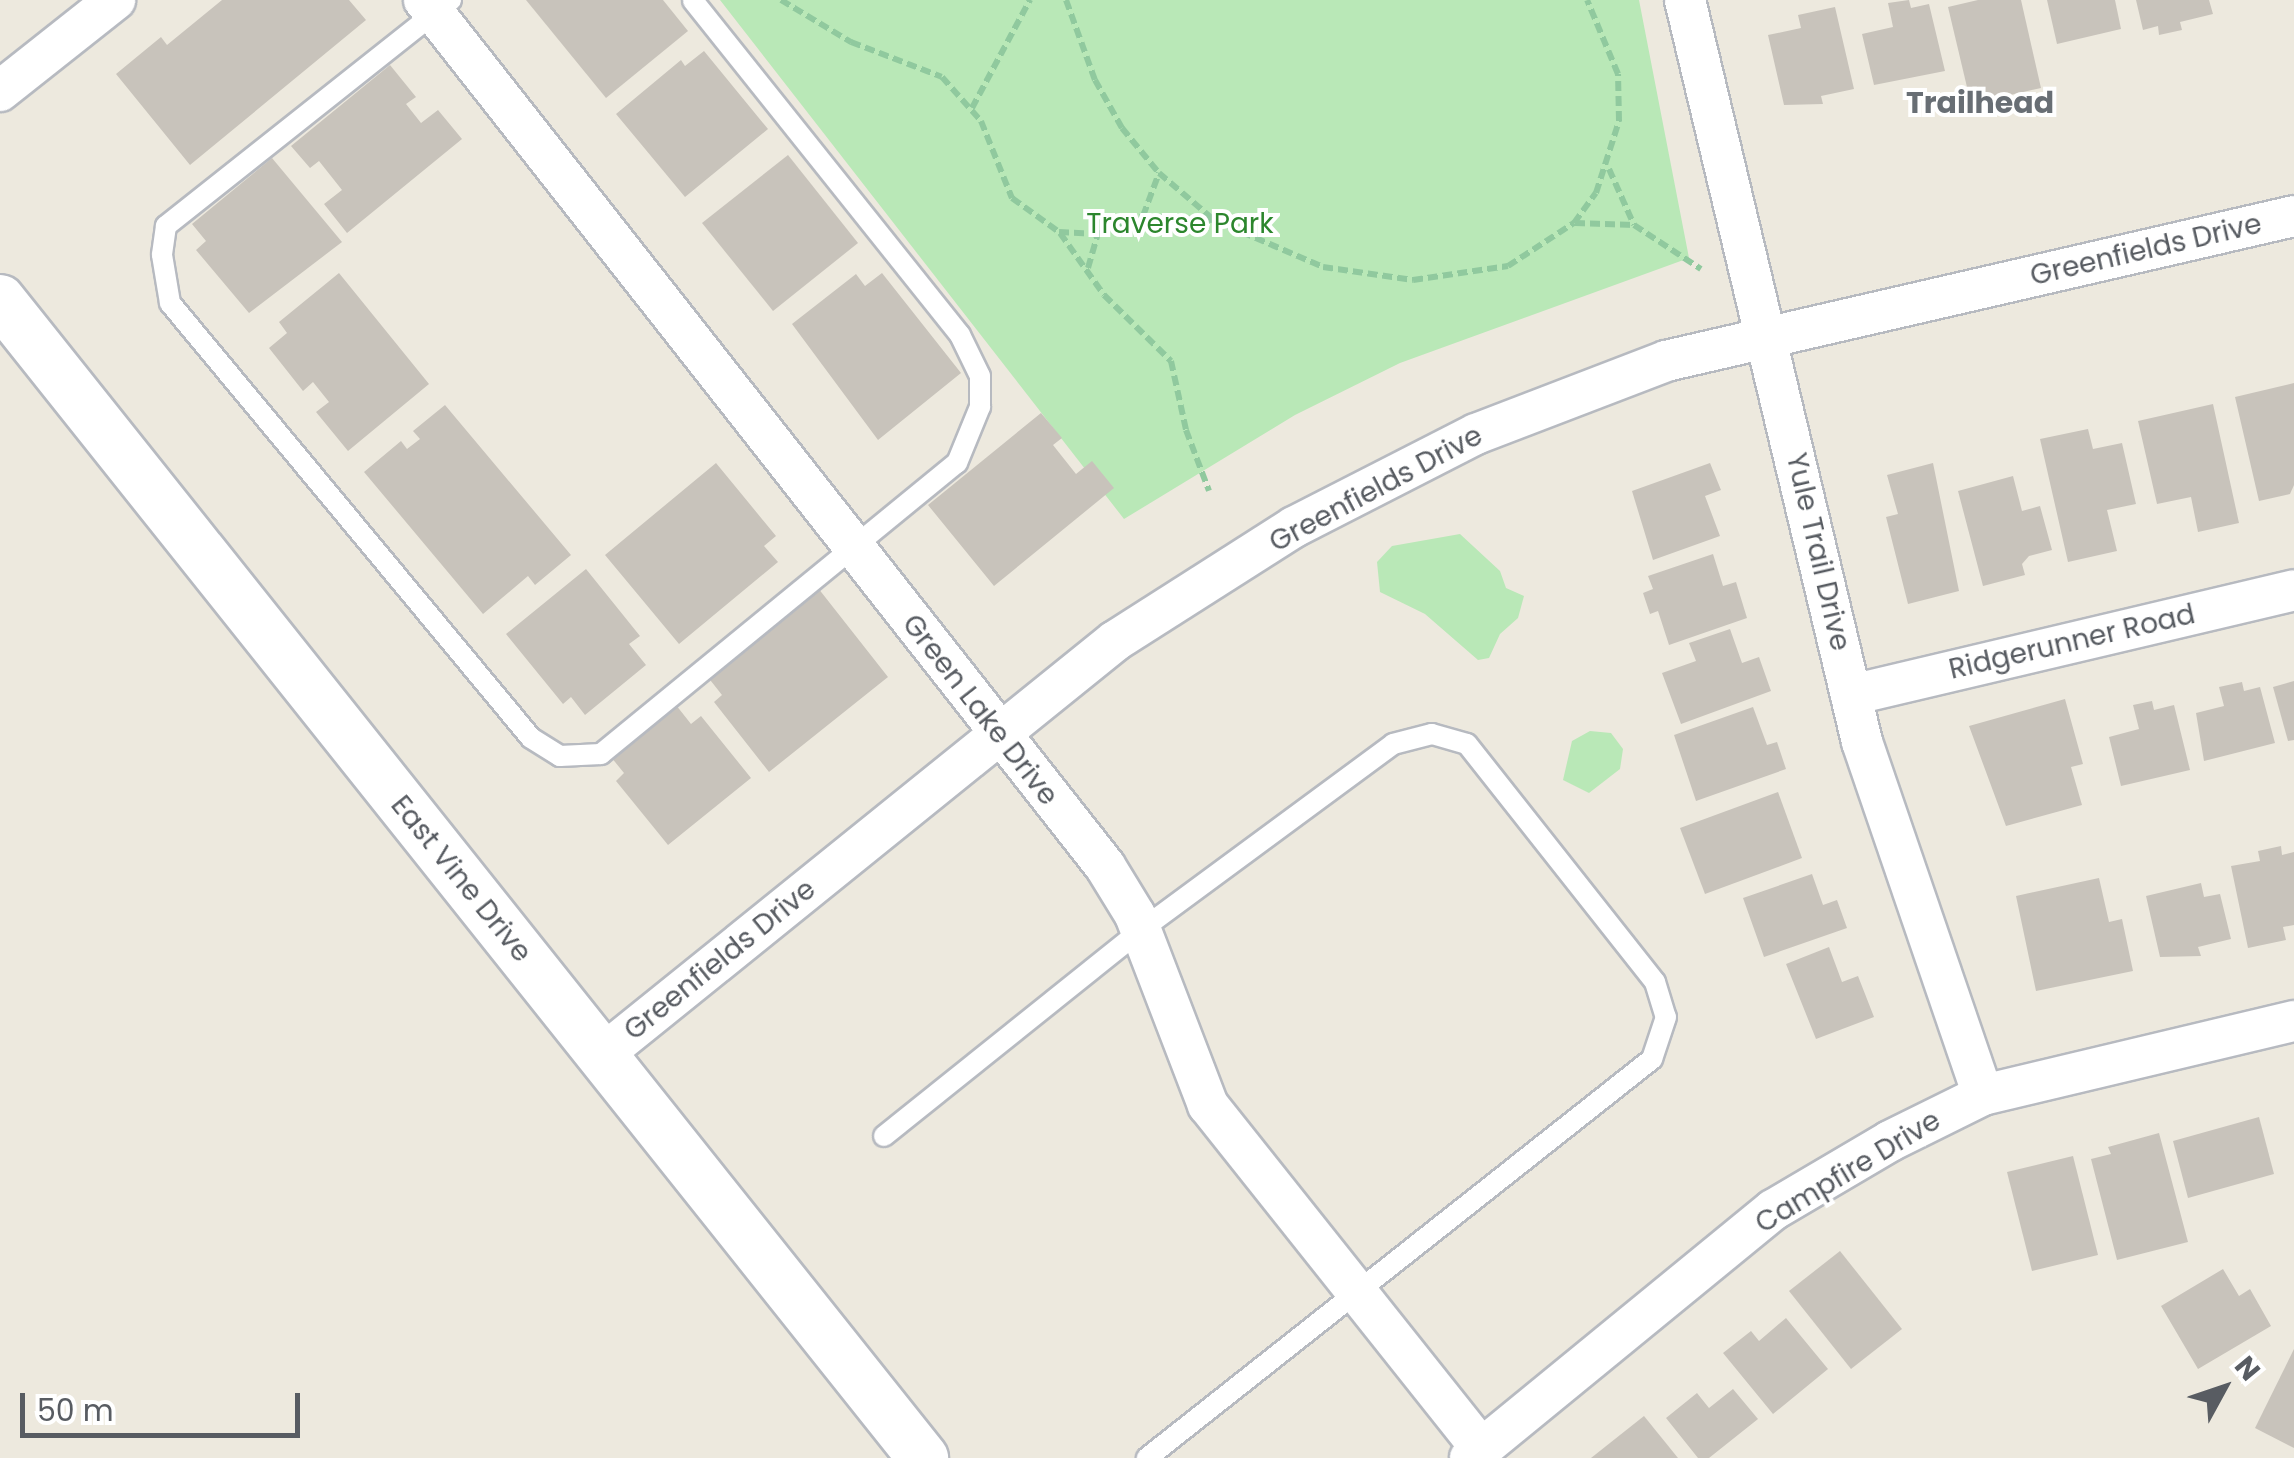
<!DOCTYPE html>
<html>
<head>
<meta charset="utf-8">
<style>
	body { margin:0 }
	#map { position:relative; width:2294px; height:1458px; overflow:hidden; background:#ede9de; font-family:Poppins,sans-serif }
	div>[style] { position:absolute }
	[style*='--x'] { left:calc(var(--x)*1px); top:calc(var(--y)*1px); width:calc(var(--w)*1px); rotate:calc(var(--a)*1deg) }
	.green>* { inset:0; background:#b9e8b7 }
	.building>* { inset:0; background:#c8c3bb }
	.path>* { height:6px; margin-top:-3px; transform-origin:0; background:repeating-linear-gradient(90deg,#90c99e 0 10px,transparent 0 15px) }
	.roads { filter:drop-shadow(2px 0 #b7bac0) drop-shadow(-2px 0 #b7bac0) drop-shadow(0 2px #b7bac0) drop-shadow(0 -2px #b7bac0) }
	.service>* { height:20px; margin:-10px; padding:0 10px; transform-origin:10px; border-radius:10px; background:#fff }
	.minor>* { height:40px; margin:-20px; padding:0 20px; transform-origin:20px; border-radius:20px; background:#fff }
	.tertiary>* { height:50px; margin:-25px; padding:0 25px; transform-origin:25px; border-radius:25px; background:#fff }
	span { translate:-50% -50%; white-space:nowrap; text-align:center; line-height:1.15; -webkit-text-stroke:8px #fff; paint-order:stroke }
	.park-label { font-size:28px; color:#2c862d }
	.street-label { font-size:28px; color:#585c62 }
	.neighbourhood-label { font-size:30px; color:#686e74; font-weight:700 }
	.north { position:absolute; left:2174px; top:1338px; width:100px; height:100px; -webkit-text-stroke:8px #fff; paint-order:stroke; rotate:50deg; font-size:28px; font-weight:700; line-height:40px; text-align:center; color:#585c62 }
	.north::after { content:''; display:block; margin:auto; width:35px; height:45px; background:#585c62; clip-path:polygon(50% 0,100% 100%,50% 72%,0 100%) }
	.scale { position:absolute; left:20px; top:1393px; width:280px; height:45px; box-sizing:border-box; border:5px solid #585c62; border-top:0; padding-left:12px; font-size:30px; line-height:35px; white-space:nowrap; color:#585c62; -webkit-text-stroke:8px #fff; paint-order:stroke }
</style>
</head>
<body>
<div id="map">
	<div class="green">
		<div style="clip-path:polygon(720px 0,1639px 0,1689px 258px,1400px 363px,1295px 415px,1124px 519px)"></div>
		<div style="clip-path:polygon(1460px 534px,1500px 571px,1506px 588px,1524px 596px,1518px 618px,1500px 634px,1489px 658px,1478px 660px,1425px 614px,1380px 592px,1377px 562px,1392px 546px)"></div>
		<div style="clip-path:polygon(1590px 731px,1611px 733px,1623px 749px,1620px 769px,1589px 793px,1563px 780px,1572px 741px)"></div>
	</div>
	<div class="building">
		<div style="clip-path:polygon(222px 0,349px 0,366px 20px,190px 165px,116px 74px,161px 37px,167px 45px)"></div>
		<div style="clip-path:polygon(526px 0,663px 0,688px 31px,606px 98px)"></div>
		<div style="clip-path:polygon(1909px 0,1911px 8px,1929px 4px,1945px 71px,1874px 85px,1862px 34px,1893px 27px,1888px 3px)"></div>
		<div style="clip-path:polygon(1978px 0,2021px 0,2041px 88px,1971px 104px,1948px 7px)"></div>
		<div style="clip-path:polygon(2047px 0,2115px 0,2121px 29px,2057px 44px)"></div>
		<div style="clip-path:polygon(2136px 0,2209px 0,2213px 14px,2180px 22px,2182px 30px,2159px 35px,2158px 26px,2143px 30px)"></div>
		<div style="clip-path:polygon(1835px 7px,1854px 89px,1821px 96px,1823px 104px,1784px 105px,1768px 35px,1801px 28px,1798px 15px)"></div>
		<div style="clip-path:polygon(704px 51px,768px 129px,685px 197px,616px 114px,681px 60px,685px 66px)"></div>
		<div style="clip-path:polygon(390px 65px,416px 97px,406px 104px,421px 123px,438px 110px,462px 139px,347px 233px,324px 204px,342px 190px,319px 161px,310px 168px,291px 146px)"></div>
		<div style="clip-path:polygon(788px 155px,858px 243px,773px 311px,702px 223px)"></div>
		<div style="clip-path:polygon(272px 158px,342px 242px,249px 313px,196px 250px,206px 241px,192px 224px)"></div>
		<div style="clip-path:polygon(339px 273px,429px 384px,348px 451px,316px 412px,329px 402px,313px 382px,303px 391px,269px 348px,287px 333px,279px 322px)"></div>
		<div style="clip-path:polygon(882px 273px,961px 373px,878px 440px,792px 324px,856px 274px,865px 286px)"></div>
		<div style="clip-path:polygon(2294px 383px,2294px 485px,2290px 494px,2259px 501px,2235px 397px)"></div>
		<div style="clip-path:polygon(2213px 404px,2239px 523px,2198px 532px,2191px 497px,2157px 504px,2138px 421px)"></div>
		<div style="clip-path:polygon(445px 405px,571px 555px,535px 585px,528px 576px,483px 614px,364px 472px,401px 441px,407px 449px,420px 439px,413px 431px)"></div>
		<div style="clip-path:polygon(1041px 413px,1062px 438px,1053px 445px,1076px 474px,1092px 461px,1114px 488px,994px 586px,928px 505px)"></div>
		<div style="clip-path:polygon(2088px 429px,2093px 449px,2122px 443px,2136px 504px,2107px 510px,2117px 551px,2068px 562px,2040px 439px)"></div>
		<div style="clip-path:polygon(716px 463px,776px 536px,764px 546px,778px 562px,679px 644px,605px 555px)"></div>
		<div style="clip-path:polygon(1710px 463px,1721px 490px,1705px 496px,1720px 536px,1653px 560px,1632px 491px)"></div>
		<div style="clip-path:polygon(1933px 463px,1959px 591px,1908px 604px,1886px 517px,1898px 514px,1887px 475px)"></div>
		<div style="clip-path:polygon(2013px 476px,2022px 511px,2040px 506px,2052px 550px,2029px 556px,2022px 564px,2025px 575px,1983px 586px,1958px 491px)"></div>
		<div style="clip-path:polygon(1713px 554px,1723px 586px,1736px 582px,1747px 618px,1669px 645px,1658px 611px,1650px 614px,1643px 593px,1653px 589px,1648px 576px)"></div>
		<div style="clip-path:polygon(586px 569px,640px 636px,629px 644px,646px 665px,585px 715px,571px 697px,563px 704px,506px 634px)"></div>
		<div style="clip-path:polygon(818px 588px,888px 677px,769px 772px,714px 702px,722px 695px,707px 676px)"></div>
		<div style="clip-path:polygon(1730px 629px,1742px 663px,1759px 657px,1771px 691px,1681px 724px,1662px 673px,1696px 661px,1689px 643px)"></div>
		<div style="clip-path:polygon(2294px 681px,2294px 740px,2288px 741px,2273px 687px)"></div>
		<div style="clip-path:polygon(2242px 682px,2244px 691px,2260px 687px,2275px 743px,2204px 761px,2196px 713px,2224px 706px,2219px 687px)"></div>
		<div style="clip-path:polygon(2065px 699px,2083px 764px,2071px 767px,2082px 805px,2006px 826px,1969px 726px)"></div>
		<div style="clip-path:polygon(2152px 701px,2154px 710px,2174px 705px,2190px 770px,2121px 786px,2109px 737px,2139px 729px,2133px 705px)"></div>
		<div style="clip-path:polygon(676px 705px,691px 724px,701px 716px,751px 778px,668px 845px,616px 781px,624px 773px,611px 757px)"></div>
		<div style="clip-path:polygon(1753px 707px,1767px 745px,1777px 742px,1786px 769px,1696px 801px,1674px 735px)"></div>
		<div style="clip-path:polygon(1778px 792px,1802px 858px,1705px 894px,1680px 828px)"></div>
		<div style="clip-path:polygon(2281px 846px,2282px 855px,2294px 852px,2294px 925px,2283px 927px,2286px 940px,2248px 948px,2231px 866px,2260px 861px,2258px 851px)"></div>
		<div style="clip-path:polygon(1812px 874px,1823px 905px,1837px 900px,1847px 928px,1764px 957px,1743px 898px)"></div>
		<div style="clip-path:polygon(2099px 878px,2109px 922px,2122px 919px,2133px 971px,2036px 991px,2016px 896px)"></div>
		<div style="clip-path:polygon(2201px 883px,2204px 897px,2220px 894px,2231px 939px,2198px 947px,2201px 956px,2160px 957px,2146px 896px)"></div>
		<div style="clip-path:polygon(1829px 947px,1842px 982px,1858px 976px,1874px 1017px,1816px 1039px,1786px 964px)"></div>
		<div style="clip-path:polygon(2259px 1117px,2274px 1174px,2188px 1198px,2173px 1141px)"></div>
		<div style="clip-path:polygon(2159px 1133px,2188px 1242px,2117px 1260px,2091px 1159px,2111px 1154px,2108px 1147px)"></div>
		<div style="clip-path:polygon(2073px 1156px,2098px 1255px,2032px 1271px,2007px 1172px)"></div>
		<div style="clip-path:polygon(1840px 1251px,1902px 1329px,1851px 1369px,1789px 1291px)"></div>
		<div style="clip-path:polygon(2223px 1269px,2239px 1296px,2250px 1289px,2271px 1326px,2198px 1369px,2161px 1306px)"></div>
		<div style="clip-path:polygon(1786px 1318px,1828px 1369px,1773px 1414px,1723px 1353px,1751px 1331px,1759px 1341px)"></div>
		<div style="clip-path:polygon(2294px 1349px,2294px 1448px,2255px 1428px)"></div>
		<div style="clip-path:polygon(1733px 1389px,1758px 1419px,1709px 1458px,1698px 1458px,1666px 1418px,1697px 1393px,1709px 1408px)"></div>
		<div style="clip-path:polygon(1644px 1416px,1678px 1458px,1591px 1458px)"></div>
	</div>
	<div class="path">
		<div style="--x:781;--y:0;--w:82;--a:31"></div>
		<div style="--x:851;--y:42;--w:97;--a:21"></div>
		<div style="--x:942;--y:77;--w:59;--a:48.4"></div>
		<div style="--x:981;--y:121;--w:83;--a:68.1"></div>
		<div style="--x:1012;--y:198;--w:58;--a:35.9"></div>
		<div style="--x:1059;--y:232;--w:39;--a:3"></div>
		<div style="--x:1098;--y:234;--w:48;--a:-21.8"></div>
		<div style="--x:1143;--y:216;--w:70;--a:3.3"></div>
		<div style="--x:1066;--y:0;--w:85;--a:70.1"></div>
		<div style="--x:1095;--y:80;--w:55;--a:60.6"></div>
		<div style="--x:1122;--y:128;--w:58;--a:50.6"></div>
		<div style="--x:1159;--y:173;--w:72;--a:40.5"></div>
		<div style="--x:1214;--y:220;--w:119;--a:23.3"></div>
		<div style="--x:1323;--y:267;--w:91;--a:8.2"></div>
		<div style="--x:1413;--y:280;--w:96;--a:-8.4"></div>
		<div style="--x:1508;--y:266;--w:79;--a:-33.1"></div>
		<div style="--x:1574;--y:223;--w:37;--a:-54"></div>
		<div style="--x:1596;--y:193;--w:76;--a:-72.3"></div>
		<div style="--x:1619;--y:121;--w:47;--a:-91.2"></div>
		<div style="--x:1618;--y:74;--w:80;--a:-112.7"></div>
		<div style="--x:972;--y:108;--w:123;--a:-61.8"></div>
		<div style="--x:1609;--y:169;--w:61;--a:65.9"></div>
		<div style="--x:1634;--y:225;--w:80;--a:33.3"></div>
		<div style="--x:1143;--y:216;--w:46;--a:-69.6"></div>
		<div style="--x:1575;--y:223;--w:59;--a:1.9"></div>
		<div style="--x:1060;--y:233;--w:76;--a:54.6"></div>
		<div style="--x:1104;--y:295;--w:94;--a:44.6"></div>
		<div style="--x:1171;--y:361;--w:71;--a:77.7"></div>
		<div style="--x:1186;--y:430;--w:65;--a:69.3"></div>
		<div style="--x:1088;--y:268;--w:35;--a:-74"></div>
	</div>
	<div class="roads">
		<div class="service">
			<div style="--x:451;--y:0;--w:364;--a:141.6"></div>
			<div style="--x:166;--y:226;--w:29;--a:98"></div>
			<div style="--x:162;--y:255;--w:49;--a:80.5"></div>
			<div style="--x:170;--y:303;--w:565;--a:50.31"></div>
			<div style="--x:531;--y:738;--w:34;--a:32"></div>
			<div style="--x:560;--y:756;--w:41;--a:-2.8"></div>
			<div style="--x:601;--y:754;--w:460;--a:-39.3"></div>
			<div style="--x:957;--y:463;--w:61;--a:-67.7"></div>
			<div style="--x:980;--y:407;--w:31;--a:-90"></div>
			<div style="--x:980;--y:376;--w:46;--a:-116"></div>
			<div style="--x:960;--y:335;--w:428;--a:-128.6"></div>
			<div style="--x:884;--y:1136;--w:329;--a:-38.7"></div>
			<div style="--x:1141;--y:930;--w:313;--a:-36.4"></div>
			<div style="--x:1393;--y:744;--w:40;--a:-14.4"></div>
			<div style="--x:1432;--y:734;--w:36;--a:16"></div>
			<div style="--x:1467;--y:744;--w:303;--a:51.7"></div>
			<div style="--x:1655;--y:982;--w:37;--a:73"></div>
			<div style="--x:1666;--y:1017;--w:44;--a:108.4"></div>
			<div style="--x:1652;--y:1059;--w:644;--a:141.69"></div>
		</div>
		<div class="minor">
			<div style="--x:424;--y:0;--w:1102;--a:51.82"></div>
			<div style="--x:1105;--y:866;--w:57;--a:58.5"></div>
			<div style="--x:1135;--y:915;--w:204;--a:69"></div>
			<div style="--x:1208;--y:1105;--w:440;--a:51.5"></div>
			<div style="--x:1685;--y:0;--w:763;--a:76.58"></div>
			<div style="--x:1862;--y:742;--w:373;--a:71.1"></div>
			<div style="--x:0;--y:91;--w:147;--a:-38.4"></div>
			<div style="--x:1851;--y:695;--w:455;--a:-13.3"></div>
			<div style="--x:602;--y:1055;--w:659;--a:-38.9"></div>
			<div style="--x:1115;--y:641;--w:212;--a:-32.5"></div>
			<div style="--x:1294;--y:527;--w:204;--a:-27.1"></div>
			<div style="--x:1476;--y:434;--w:204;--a:-21"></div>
			<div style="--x:1666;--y:361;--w:645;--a:-13"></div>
			<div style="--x:1470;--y:1458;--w:392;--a:-39.3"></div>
			<div style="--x:1773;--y:1210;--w:136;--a:-30.5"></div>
			<div style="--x:1890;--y:1141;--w:104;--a:-26.3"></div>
			<div style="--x:1983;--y:1095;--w:320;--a:-13.4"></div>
		</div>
		<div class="tertiary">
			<div style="--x:0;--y:300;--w:1481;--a:51.44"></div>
		</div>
	</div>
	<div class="park-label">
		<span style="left:1180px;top:224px">Traverse Park</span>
	</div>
	<div class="street-label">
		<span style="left:2146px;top:250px;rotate:-13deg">Greenfields Drive</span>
		<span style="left:1376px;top:489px;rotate:-28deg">Greenfields Drive</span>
		<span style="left:1818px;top:552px;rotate:77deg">Yule Trail Drive</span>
		<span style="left:2072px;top:642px;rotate:-13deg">Ridgerunner Road</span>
		<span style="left:980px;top:710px;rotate:52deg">Green Lake Drive</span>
		<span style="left:461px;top:879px;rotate:51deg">East Vine Drive</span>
		<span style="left:720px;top:960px;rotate:-39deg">Greenfields Drive</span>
		<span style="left:1848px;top:1172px;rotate:-31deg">Campfire Drive</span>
	</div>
	<div class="neighbourhood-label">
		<span style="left:1980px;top:103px">Trailhead</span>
	</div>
	<div class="north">N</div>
	<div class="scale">50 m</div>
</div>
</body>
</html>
